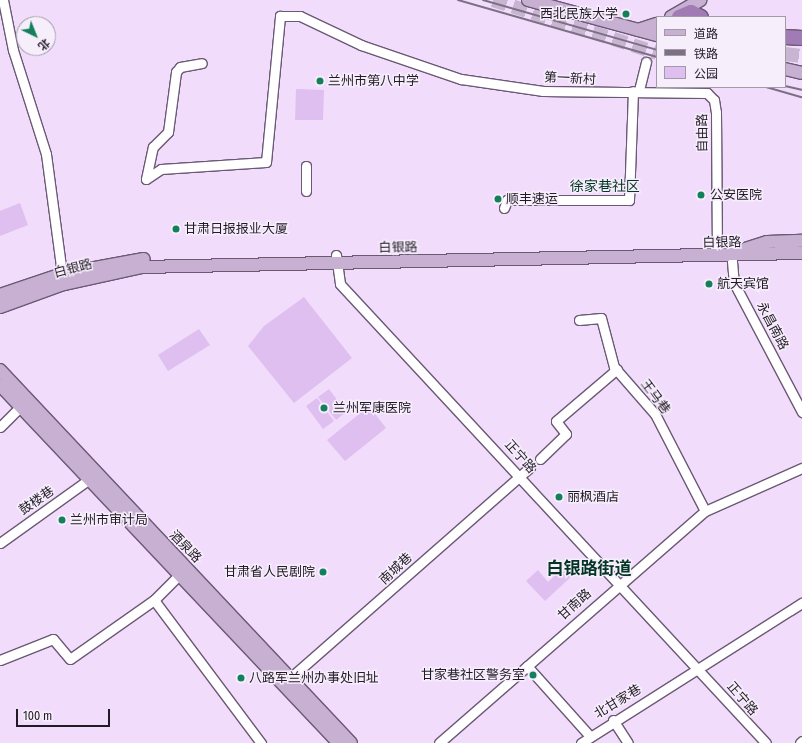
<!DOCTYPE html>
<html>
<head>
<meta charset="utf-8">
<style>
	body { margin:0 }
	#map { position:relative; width:802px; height:743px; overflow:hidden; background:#f1dcfc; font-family:"Fira Sans Condensed","Noto Sans SC",sans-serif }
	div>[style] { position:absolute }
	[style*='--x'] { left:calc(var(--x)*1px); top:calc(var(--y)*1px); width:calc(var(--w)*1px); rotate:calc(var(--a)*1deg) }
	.green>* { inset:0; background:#dfbfef }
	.highway-tunnel>* { height:14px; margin-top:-7px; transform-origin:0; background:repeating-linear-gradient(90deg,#c8b5d1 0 14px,transparent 0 21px) }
	.roads { filter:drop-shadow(1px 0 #6b5974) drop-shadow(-1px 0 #6b5974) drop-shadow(0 1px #6b5974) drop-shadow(0 -1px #6b5974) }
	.minor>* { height:9px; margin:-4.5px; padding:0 4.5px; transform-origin:4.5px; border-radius:4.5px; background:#fff }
	.major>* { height:12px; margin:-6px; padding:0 6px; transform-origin:6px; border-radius:6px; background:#c7b0d2 }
	.highway>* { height:14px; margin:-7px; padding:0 7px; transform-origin:7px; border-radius:7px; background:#a17bb4 }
	.rail>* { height:2px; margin:-1px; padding:0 1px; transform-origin:1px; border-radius:1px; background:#7d7084 }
	.dots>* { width:11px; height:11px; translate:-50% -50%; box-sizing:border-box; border:2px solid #f7eefb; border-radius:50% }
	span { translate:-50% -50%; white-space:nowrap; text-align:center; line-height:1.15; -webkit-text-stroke:3px #f7eefb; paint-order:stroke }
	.poi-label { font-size:13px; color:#221b26 }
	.right { translate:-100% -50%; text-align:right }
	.left { translate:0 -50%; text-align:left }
	.street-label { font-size:13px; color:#221b26 }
	.neighbourhood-label { font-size:14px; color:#033524 }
	.district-label { font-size:17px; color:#033524; font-weight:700 }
	.legend { position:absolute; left:656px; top:16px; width:130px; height:72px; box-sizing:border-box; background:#f7eefb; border:1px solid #a29aa6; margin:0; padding:5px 7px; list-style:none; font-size:12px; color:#221b26 }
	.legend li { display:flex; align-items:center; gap:8px; height:20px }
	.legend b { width:20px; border:1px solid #a29aa6 }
	.north { position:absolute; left:16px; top:16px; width:40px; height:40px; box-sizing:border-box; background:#f7eefb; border:1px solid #a29aa6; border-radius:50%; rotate:137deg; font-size:11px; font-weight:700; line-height:16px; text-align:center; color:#221b26 }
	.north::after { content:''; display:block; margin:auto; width:14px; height:18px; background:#137f5b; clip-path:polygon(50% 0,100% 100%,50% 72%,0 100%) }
	.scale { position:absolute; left:16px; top:709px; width:94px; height:18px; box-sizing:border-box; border:2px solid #221b26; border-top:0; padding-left:5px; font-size:12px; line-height:14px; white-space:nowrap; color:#221b26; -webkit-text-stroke:3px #f7eefb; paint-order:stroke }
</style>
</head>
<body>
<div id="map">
	<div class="green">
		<div style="clip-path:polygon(296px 89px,324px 90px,323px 120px,295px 120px)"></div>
		<div style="clip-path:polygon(20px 203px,28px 225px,0 236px,0 211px)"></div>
		<div style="clip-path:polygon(304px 297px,352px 358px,294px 403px,248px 346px,264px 326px)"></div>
		<div style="clip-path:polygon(199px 329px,210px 345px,168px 371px,158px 355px)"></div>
		<div style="clip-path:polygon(329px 389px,346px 412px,336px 420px,318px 397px)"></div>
		<div style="clip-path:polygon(317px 398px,334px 421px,323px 429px,306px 406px)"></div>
		<div style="clip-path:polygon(369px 406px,386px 428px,345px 461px,327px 440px)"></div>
		<div style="clip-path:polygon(566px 565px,574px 574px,545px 601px,526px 581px,538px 570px,548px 582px)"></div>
	</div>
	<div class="highway-tunnel">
		<div style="--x:493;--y:0;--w:172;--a:17.9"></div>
		<div style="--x:785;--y:54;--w:17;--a:7"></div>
	</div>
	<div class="roads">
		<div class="minor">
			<div style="--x:3;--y:0;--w:51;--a:78.7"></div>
			<div style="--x:13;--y:50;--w:109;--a:72.4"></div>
			<div style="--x:46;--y:154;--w:121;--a:82.4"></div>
			<div style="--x:639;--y:90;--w:29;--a:-76"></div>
			<div style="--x:306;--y:166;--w:25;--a:90"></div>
			<div style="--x:146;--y:179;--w:18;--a:-34"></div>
			<div style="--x:161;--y:169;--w:105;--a:-3.8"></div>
			<div style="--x:266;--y:162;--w:147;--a:-84.5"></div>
			<div style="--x:280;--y:16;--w:20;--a:0"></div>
			<div style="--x:300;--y:16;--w:68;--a:25.4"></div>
			<div style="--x:361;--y:45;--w:106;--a:18.8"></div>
			<div style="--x:461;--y:79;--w:83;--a:8.3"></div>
			<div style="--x:543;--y:91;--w:164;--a:0.7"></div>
			<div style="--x:707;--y:93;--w:10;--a:45"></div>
			<div style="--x:714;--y:100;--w:12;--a:81"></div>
			<div style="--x:716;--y:112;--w:138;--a:89.6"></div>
			<div style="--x:146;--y:179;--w:33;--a:-78"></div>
			<div style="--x:153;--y:147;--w:21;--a:-45"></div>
			<div style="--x:168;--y:132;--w:61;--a:-82.4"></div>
			<div style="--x:176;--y:72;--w:6;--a:-51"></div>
			<div style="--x:180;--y:67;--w:22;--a:-10"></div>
			<div style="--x:504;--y:208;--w:9;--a:-69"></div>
			<div style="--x:507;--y:200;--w:122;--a:0"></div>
			<div style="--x:629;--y:200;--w:109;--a:-87.9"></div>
			<div style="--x:731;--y:250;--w:33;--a:85"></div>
			<div style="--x:734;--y:283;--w:146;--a:62.2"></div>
			<div style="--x:336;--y:255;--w:29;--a:82"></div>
			<div style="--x:340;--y:284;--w:626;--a:47.14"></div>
			<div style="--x:579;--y:320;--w:22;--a:-5"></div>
			<div style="--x:601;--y:318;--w:51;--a:75.1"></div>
			<div style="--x:614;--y:367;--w:62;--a:48.9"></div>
			<div style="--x:655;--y:414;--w:109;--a:62.7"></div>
			<div style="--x:0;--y:427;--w:34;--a:-45"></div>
			<div style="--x:540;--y:459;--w:36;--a:-44"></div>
			<div style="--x:566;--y:434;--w:16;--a:-128"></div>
			<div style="--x:556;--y:421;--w:80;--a:-40.4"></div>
			<div style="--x:0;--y:543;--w:108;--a:-35.6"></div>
			<div style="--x:179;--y:575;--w:35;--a:135"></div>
			<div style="--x:154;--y:600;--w:179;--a:53.2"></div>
			<div style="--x:0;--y:660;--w:57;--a:-21.6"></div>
			<div style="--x:53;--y:639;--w:26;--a:50"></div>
			<div style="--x:70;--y:659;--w:103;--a:-35.1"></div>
			<div style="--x:527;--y:666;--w:93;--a:48.1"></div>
			<div style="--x:289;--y:679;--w:321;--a:-41.3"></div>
			<div style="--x:613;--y:720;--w:27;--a:57"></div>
			<div style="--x:439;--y:743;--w:353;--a:-41.1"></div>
			<div style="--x:705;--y:511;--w:106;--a:-23.9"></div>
			<div style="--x:581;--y:743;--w:262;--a:-32.4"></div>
			<div style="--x:800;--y:743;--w:3;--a:-45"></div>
		</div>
		<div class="major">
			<div style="--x:528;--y:0;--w:134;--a:15.2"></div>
			<div style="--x:671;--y:17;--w:34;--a:-30"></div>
			<div style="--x:638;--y:30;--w:20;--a:-18"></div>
			<div style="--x:785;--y:69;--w:17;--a:13"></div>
			<div style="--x:745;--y:249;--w:23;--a:-18"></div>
			<div style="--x:767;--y:242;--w:35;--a:-2"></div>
			<div style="--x:0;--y:295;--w:65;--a:-18.7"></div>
			<div style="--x:62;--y:274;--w:83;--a:-10.4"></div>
			<div style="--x:0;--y:307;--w:68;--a:-19.8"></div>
			<div style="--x:64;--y:284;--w:80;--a:-12.3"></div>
			<div style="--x:142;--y:267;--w:660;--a:-1.22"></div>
			<div style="--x:0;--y:370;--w:512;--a:46.74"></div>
			<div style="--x:0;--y:385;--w:493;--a:46.6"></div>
		</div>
		<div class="highway">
			<div style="--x:679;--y:17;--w:13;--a:-23"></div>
			<div style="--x:691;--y:12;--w:11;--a:27"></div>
			<div style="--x:785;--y:37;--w:17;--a:3"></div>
		</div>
	</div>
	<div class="rail">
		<div style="--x:458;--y:0;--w:207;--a:16"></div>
		<div style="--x:483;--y:0;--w:181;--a:16"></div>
		<div style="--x:785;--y:86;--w:17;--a:13"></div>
		<div style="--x:766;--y:87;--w:37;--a:16"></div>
	</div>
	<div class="dots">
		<div style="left:626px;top:14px;background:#137f5b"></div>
		<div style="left:320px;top:81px;background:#137f5b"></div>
		<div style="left:701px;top:195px;background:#137f5b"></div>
		<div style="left:498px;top:199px;background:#137f5b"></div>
		<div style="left:176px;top:229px;background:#137f5b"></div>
		<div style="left:709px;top:284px;background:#137f5b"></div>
		<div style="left:324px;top:408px;background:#137f5b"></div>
		<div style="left:559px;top:497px;background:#137f5b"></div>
		<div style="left:62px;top:520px;background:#137f5b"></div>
		<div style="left:323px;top:572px;background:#137f5b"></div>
		<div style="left:533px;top:675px;background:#137f5b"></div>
		<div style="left:241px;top:678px;background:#137f5b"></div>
	</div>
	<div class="poi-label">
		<span class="right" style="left:618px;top:14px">西北民族大学</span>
		<span class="left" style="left:328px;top:81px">兰州市第八中学</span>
		<span class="left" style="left:710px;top:195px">公安医院</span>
		<span class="left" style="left:506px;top:199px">顺丰速运</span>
		<span class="left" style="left:184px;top:229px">甘肃日报报业大厦</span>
		<span class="left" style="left:717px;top:284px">航天宾馆</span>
		<span class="left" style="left:333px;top:408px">兰州军康医院</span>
		<span class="left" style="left:567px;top:497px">丽枫酒店</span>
		<span class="left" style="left:70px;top:520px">兰州市审计局</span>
		<span class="right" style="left:315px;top:572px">甘肃省人民剧院</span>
		<span class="right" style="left:525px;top:675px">甘家巷社区警务室</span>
		<span class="left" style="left:249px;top:678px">八路军兰州办事处旧址</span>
	</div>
	<div class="street-label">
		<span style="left:570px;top:79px;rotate:3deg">第一新村</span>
		<span style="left:703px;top:133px;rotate:-91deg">自由路</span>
		<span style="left:722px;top:243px;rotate:-1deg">白银路</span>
		<span style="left:398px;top:248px;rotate:-1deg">白银路</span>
		<span style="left:73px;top:269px;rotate:-15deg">白银路</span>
		<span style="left:772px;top:326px;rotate:62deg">永昌南路</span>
		<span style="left:655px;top:397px;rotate:53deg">王马巷</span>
		<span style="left:520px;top:457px;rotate:48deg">正宁路</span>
		<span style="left:37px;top:501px;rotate:-35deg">鼓楼巷</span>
		<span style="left:185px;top:547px;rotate:46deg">酒泉路</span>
		<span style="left:396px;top:569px;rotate:-43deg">南城巷</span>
		<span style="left:575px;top:605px;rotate:-42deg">甘南路</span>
		<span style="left:742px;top:699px;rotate:49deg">正宁路</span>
		<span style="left:618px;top:702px;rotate:-31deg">北甘家巷</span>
	</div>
	<div class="neighbourhood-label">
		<span style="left:605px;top:187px">徐家巷社区</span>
	</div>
	<div class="district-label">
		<span style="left:589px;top:569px">白银路街道</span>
	</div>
	<ul class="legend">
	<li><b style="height:5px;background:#c7b0d2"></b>道路</li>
	<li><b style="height:5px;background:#7d7084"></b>铁路</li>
	<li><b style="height:11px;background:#dfbfef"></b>公园</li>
	</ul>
	<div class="north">北</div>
	<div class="scale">100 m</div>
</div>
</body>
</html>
